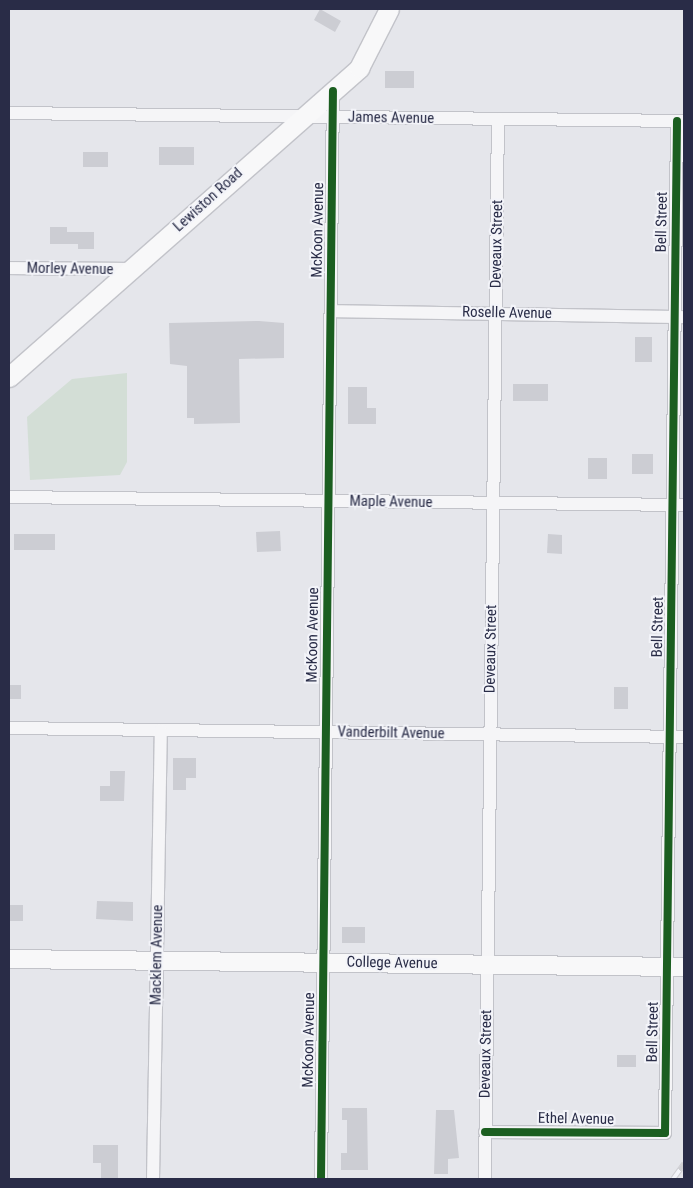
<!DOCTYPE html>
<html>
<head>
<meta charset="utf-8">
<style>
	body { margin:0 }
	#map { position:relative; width:693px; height:1188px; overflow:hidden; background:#e5e6eb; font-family:"Roboto Condensed",sans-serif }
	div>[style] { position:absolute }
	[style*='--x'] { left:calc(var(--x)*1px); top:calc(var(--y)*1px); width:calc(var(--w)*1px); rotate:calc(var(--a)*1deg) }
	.green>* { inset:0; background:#d3ded6 }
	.building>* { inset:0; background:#cccdd3 }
	.roads { filter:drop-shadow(1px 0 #c2c3c9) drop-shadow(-1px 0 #c2c3c9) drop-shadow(0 1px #c2c3c9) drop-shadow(0 -1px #c2c3c9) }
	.street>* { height:12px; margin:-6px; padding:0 6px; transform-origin:6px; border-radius:6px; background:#f5f5f7 }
	.secondary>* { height:18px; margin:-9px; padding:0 9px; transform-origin:9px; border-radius:9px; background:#f8f8f9 }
	.primary>* { height:19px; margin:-9.5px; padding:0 9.5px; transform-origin:9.5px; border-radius:9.5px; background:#f8f8f9 }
	.rail>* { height:5.5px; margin-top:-2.75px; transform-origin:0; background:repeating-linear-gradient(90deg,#f3f4f9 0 11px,#ceced2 0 22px); box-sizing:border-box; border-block:1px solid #ceced2 }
	.cycleway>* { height:8px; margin:-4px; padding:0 4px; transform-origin:4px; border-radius:4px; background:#1b5e20 }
	span { translate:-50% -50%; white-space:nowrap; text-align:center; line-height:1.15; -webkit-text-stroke:4px #f3f4f9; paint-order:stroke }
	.street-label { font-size:15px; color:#292c47 }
	.frame { position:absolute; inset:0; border:10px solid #292c47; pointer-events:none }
</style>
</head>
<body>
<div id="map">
	<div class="green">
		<div style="clip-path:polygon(127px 373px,127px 462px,120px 475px,30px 480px,27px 417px,72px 379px)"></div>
	</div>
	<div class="building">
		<div style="clip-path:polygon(320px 9px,341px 21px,335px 32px,314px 20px)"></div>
		<div style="clip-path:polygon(385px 71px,414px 71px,414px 88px,385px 88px)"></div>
		<div style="clip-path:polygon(159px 147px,194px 147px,194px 165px,159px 165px)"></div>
		<div style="clip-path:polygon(83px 152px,108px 152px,108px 167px,83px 167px)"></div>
		<div style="clip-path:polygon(50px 227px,67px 227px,67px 232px,94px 232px,94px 249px,78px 249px,78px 244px,50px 244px)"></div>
		<div style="clip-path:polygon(259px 321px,284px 323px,284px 358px,239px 359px,240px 423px,194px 424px,194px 418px,187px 418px,187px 366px,170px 364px,169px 323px)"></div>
		<div style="clip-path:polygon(635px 337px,652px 337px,652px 362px,635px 362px)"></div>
		<div style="clip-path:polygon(513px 384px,548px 384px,548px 401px,513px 401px)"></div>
		<div style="clip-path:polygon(348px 387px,367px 387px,367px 408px,376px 408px,376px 424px,348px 424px)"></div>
		<div style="clip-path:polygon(632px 454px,653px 454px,653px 474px,632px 474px)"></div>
		<div style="clip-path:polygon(588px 458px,607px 458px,607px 479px,588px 479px)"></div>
		<div style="clip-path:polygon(280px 531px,281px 551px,257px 552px,256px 532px)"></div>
		<div style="clip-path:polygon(14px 534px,55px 534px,55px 550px,14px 550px)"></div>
		<div style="clip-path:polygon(548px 534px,562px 535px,562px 554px,547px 553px)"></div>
		<div style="clip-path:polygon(9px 685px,21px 685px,21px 699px,9px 699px)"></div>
		<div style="clip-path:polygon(614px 687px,628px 687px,628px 709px,614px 709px)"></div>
		<div style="clip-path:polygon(173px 758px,196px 758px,196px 778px,186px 778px,186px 790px,173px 790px)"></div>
		<div style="clip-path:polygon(110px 771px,125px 771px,124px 801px,100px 801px,100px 786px,110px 786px)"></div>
		<div style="clip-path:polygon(97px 901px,133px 902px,133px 921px,96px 919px)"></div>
		<div style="clip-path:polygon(9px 905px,23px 905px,23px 921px,9px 921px)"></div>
		<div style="clip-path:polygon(342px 927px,365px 927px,365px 943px,342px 943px)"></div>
		<div style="clip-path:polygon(617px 1055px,636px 1055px,636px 1067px,617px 1067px)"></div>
		<div style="clip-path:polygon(342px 1108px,367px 1108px,368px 1170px,341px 1170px,341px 1153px,347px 1153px,347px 1120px,342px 1120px)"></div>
		<div style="clip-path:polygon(436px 1110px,454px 1110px,459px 1158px,448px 1159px,448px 1174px,434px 1174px)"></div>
		<div style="clip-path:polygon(93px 1145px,118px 1145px,118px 1179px,101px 1179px,101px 1163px,93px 1163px)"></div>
	</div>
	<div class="roads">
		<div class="street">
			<div style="--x:9;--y:113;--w:675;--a:0.68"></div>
			<div style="--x:9;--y:268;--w:121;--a:0.5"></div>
			<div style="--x:331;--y:311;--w:353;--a:1"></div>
			<div style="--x:9;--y:497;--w:675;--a:0.68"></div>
			<div style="--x:9;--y:728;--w:675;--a:0.76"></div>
			<div style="--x:485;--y:1132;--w:180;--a:0.3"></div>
			<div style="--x:665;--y:1133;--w:1012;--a:-89.32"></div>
			<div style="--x:153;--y:1179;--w:449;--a:-89"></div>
			<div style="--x:321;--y:1179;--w:1088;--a:-89.37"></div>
			<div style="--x:485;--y:1179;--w:1060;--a:-89.3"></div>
		</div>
		<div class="secondary">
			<div style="--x:9;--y:959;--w:675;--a:0.68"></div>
		</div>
		<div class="primary">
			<div style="--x:9;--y:377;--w:467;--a:-41.4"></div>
			<div style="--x:359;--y:68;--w:66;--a:-63"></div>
		</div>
	</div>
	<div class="rail">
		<div style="--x:673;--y:1179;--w:19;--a:-54"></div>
	</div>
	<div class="cycleway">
		<div style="--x:485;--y:1132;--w:180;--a:0.3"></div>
		<div style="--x:665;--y:1133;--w:1012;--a:-89.32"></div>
		<div style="--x:321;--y:1179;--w:1088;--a:-89.37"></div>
	</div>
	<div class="street-label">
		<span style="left:391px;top:118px;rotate:1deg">James Avenue</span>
		<span style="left:208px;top:200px;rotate:-42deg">Lewiston Road</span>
		<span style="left:662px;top:222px;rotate:-89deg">Bell Street</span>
		<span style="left:318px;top:230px;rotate:-89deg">McKoon Avenue</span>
		<span style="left:497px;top:244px;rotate:-89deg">Deveaux Street</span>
		<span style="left:70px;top:269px;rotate:1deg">Morley Avenue</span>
		<span style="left:507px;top:313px;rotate:1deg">Roselle Avenue</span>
		<span style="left:391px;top:502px;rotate:1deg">Maple Avenue</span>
		<span style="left:658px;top:627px;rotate:-89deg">Bell Street</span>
		<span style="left:313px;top:635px;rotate:-89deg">McKoon Avenue</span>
		<span style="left:491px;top:649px;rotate:-89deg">Deveaux Street</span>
		<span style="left:391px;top:733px;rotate:1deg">Vanderbilt Avenue</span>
		<span style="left:157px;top:955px;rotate:-89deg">Macklem Avenue</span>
		<span style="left:392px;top:963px;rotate:1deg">College Avenue</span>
		<span style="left:653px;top:1032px;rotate:-89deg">Bell Street</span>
		<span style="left:309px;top:1040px;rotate:-89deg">McKoon Avenue</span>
		<span style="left:486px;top:1054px;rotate:-89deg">Deveaux Street</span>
		<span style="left:576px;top:1119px;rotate:1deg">Ethel Avenue</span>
	</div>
	<div class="frame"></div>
</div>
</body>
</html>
